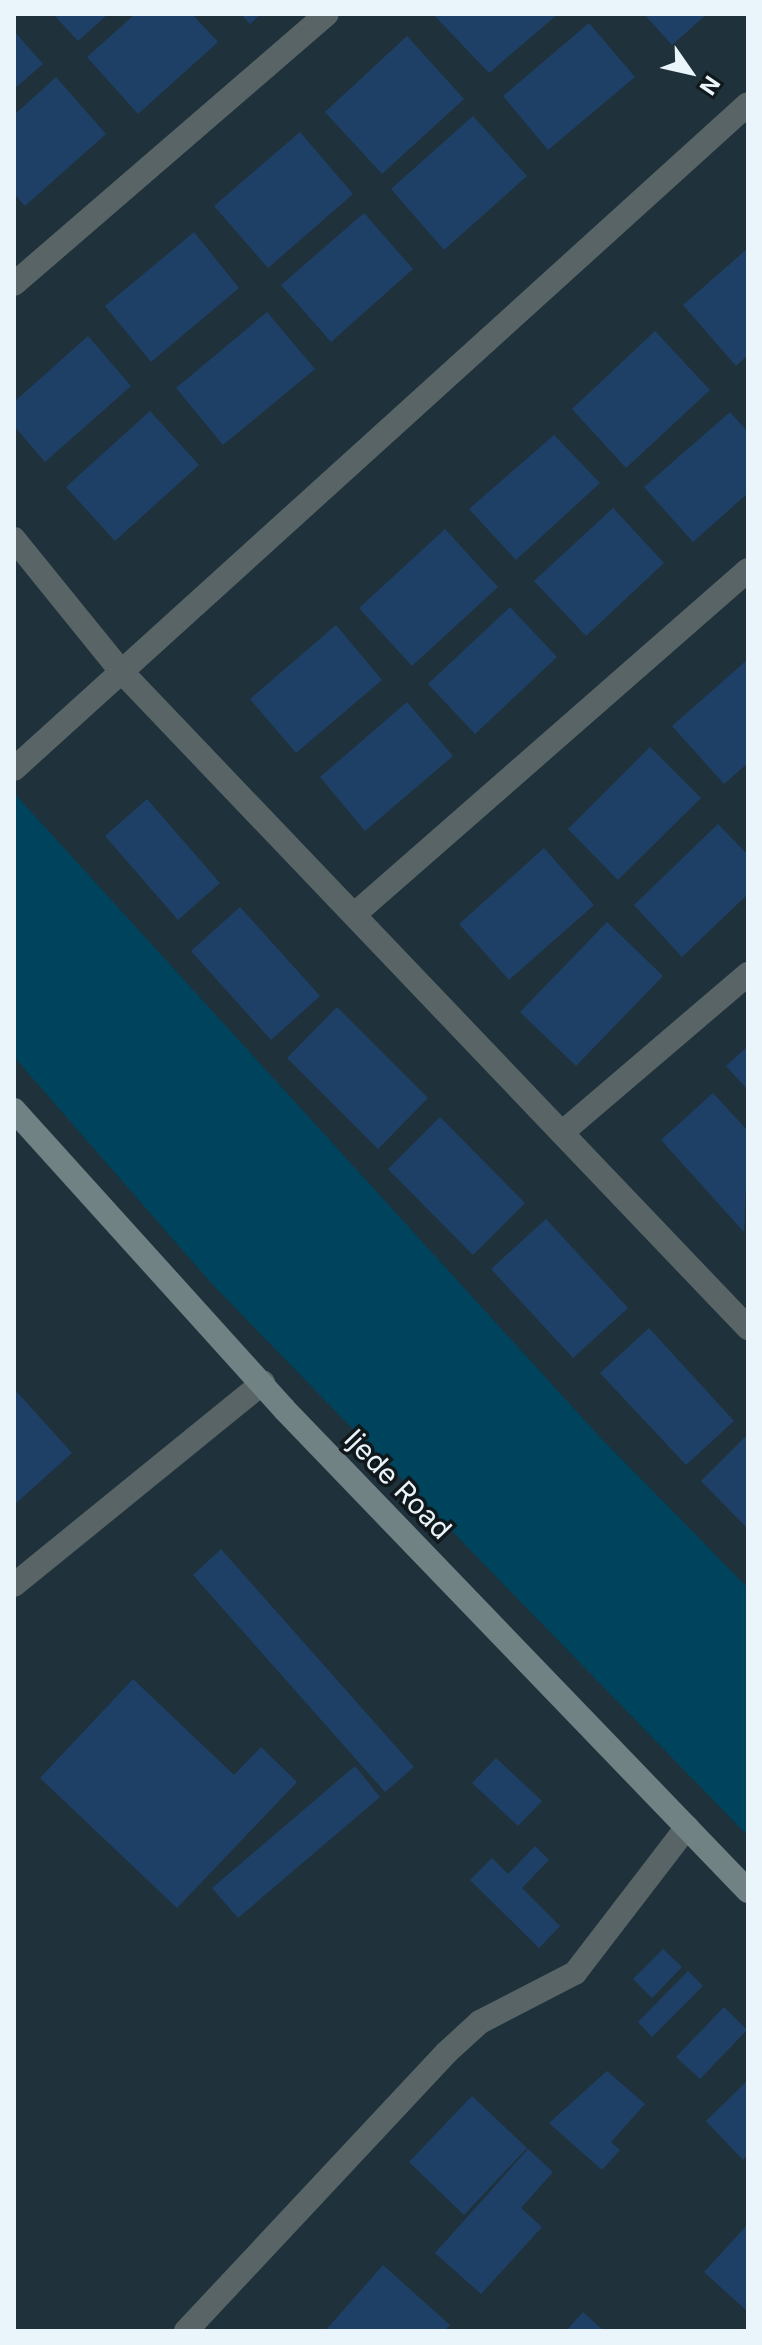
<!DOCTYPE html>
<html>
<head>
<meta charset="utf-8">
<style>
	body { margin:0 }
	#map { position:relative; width:762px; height:2345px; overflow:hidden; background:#1f313b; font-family:Inter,sans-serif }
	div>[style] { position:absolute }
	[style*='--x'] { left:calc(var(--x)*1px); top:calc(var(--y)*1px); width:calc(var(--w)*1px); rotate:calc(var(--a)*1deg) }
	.green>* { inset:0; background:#00435c }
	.building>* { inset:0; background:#1f4066 }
	.street>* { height:24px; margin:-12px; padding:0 12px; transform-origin:12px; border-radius:12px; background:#596466 }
	.secondary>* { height:24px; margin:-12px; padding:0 12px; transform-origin:12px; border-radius:12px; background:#718284 }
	span { translate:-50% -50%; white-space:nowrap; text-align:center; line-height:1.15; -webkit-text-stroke:7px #10181c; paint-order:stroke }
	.street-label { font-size:28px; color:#e9f4fb }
	.frame { position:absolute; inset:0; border:16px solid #e9f4fb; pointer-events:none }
	.north { position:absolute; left:650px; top:32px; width:80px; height:80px; -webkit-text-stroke:6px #10181c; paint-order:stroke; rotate:124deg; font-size:22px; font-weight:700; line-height:32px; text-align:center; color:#e9f4fb }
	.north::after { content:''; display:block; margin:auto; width:28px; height:36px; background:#e9f4fb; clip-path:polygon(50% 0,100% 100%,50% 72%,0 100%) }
</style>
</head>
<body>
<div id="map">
	<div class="green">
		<div style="clip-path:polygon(14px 793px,598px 1435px,748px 1588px,748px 1836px,212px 1284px,14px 1057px)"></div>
	</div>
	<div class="building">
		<div style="clip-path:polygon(53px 14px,108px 14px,78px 41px)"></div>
		<div style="clip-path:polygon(135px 14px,192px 14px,218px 42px,138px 114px,87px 57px)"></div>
		<div style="clip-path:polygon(241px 14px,261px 14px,250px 24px)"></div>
		<div style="clip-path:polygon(433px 14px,558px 14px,489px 73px)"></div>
		<div style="clip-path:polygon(644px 14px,707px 14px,672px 45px)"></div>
		<div style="clip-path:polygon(589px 23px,635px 77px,548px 150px,503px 96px)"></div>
		<div style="clip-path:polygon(14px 31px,43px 64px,14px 89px)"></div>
		<div style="clip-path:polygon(407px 36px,464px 99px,382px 174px,325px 112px)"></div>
		<div style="clip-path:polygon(56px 77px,106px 134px,25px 206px,14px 194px,14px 115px)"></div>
		<div style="clip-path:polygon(473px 116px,527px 176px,444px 250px,391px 189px)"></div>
		<div style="clip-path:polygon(300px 132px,353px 194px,268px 268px,214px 206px)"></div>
		<div style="clip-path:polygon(364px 213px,413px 269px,331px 342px,281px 285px)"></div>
		<div style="clip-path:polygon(194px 232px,239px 288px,151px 362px,105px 306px)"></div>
		<div style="clip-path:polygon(748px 248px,748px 355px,736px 366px,683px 305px)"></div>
		<div style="clip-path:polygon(267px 312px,315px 369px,223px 445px,176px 388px)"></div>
		<div style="clip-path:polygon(655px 331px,710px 390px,626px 468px,572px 409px)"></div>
		<div style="clip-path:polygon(88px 336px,131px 386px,45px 462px,14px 426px,14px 402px)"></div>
		<div style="clip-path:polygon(150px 411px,199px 465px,115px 541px,66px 487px)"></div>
		<div style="clip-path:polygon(730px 412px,748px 432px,748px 493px,693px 542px,644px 487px)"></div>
		<div style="clip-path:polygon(554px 435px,600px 483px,516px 560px,469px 509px)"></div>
		<div style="clip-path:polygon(613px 508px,664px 563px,586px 636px,534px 581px)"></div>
		<div style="clip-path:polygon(445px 529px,498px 587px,412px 666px,359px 608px)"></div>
		<div style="clip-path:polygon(510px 607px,557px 657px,475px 734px,428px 684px)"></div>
		<div style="clip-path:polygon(336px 625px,382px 680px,296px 753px,250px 699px)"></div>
		<div style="clip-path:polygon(748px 659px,748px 763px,724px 784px,672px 726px)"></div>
		<div style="clip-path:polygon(407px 702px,453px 756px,365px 831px,320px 777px)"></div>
		<div style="clip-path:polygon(650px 747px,701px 798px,618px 880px,568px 829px)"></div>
		<div style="clip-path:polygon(147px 799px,220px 883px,178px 920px,105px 836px)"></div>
		<div style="clip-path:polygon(718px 824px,748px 855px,748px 894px,682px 957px,634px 905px)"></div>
		<div style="clip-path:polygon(544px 848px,594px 905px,509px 980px,459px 924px)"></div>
		<div style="clip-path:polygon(240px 907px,320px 996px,271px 1040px,191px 951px)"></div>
		<div style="clip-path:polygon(607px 922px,663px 976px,576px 1066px,520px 1012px)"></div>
		<div style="clip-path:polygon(337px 1007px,428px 1098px,378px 1149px,287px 1058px)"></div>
		<div style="clip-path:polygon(748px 1046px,748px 1090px,726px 1066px)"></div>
		<div style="clip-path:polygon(713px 1093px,748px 1131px,744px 1232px,661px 1140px)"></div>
		<div style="clip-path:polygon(440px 1117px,525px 1203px,473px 1255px,388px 1169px)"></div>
		<div style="clip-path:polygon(546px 1219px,628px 1308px,573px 1358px,491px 1269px)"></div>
		<div style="clip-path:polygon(649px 1328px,734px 1421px,686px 1465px,600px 1373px)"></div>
		<div style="clip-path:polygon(17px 1392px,72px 1453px,14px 1505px,14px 1395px)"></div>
		<div style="clip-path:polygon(748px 1434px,748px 1529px,701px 1481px)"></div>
		<div style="clip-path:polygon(221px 1549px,414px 1767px,385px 1792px,193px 1575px)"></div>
		<div style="clip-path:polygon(133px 1679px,234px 1775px,261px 1747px,297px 1782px,177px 1908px,40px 1778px)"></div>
		<div style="clip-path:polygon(496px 1758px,542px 1801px,518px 1826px,472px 1783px)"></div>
		<div style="clip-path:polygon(355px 1766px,380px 1797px,238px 1918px,212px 1888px)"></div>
		<div style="clip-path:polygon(535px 1846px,549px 1860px,522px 1888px,560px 1926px,539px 1948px,470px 1880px,492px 1858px,508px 1874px)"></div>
		<div style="clip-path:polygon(663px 1949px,682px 1967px,652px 1998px,633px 1979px)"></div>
		<div style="clip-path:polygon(688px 1971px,703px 1986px,652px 2037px,638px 2022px)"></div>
		<div style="clip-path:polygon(724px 2007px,747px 2030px,700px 2079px,676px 2057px)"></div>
		<div style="clip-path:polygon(607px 2071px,645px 2104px,611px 2142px,620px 2150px,602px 2170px,549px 2123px)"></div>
		<div style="clip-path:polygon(748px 2080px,748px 2154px,743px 2160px,706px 2121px)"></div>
		<div style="clip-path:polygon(472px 2096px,527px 2148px,464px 2215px,409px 2162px)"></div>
		<div style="clip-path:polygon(528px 2149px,553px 2172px,521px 2208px,542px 2227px,481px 2294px,435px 2253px)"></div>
		<div style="clip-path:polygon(748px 2224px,748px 2312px,704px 2272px)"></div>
		<div style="clip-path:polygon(383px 2265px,450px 2325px,444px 2331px,325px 2331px)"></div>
		<div style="clip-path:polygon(583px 2312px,604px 2331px,566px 2331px)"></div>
	</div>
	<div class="street">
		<div style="--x:14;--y:284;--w:413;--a:-40.8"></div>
		<div style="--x:14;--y:539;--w:169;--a:51"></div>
		<div style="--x:120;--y:670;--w:910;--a:46.34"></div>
		<div style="--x:14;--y:769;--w:990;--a:-42.18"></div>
		<div style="--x:356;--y:913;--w:521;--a:-41.19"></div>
		<div style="--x:564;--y:1131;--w:242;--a:-40.5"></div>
		<div style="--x:14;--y:1585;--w:321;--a:-39.1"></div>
		<div style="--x:186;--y:2331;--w:381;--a:-46.9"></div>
		<div style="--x:446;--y:2053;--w:46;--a:-42.4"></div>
		<div style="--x:480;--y:2022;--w:107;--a:-27.3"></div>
		<div style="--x:575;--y:1973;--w:184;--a:-52.5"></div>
	</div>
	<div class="secondary">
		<div style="--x:14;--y:1110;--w:403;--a:47.9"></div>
		<div style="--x:284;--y:1409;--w:669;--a:46.09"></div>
	</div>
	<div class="street-label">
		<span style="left:398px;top:1484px;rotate:46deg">Ijede Road</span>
	</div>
	<div class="frame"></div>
	<div class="north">N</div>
</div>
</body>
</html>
